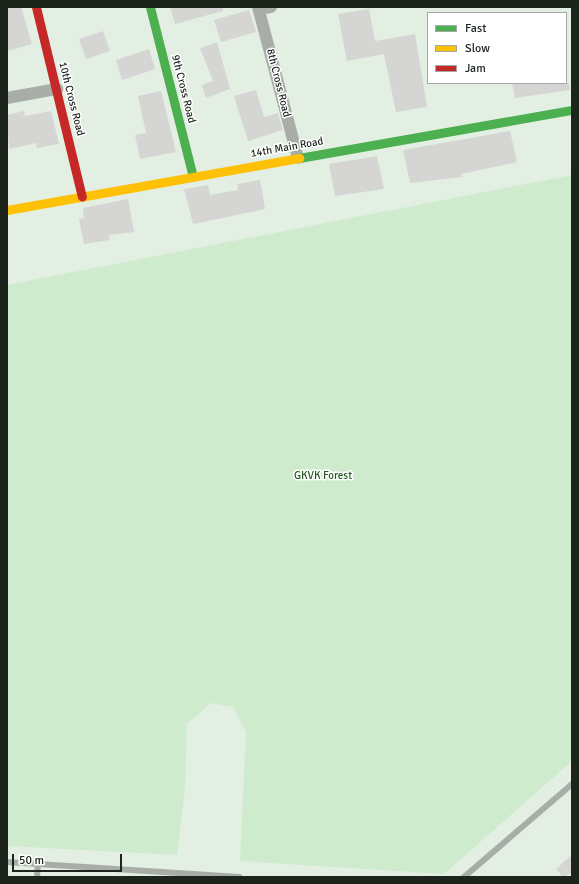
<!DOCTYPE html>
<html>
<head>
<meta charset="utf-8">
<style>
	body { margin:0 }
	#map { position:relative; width:579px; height:884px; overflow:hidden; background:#e3efe2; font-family:Signika,sans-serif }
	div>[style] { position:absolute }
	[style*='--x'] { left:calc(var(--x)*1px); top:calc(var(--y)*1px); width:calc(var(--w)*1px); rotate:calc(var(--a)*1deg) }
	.green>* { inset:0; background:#cfebce }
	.building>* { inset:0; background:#d5d5d3 }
	.lane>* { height:6px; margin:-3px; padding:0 3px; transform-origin:3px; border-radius:3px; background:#a8aea7 }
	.street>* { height:12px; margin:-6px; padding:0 6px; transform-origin:6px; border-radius:6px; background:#a8aea7 }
	.fast>* { height:9px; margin:-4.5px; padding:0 4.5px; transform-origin:4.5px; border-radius:4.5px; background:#4caf50 }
	.slow>* { height:9px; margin:-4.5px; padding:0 4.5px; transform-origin:4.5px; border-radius:4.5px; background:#ffc107 }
	.jam>* { height:9px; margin:-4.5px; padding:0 4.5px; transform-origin:4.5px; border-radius:4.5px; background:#c62828 }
	span { translate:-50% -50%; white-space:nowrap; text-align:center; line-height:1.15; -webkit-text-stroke:3px #fff; paint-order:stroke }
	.street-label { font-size:11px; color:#1c241c }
	.park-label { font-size:11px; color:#235a24 }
	.frame { position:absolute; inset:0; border:8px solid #1c241c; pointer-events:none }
	.legend { position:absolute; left:427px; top:12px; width:140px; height:72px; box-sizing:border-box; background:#fff; border:1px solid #a4a7a4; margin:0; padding:5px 7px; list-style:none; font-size:12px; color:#1c241c }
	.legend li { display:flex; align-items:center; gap:8px; height:20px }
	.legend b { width:20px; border:1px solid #a4a7a4 }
	.scale { position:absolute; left:12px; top:854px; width:110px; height:18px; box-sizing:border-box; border:2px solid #1c241c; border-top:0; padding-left:5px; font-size:12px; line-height:14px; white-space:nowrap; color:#1c241c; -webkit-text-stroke:3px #fff; paint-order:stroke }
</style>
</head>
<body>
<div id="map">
	<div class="green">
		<div style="clip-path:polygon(572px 175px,572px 761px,444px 874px,240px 861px,246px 732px,233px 707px,211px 703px,187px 724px,185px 787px,177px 855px,7px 846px,7px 285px)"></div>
	</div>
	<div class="building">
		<div style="clip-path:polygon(7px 7px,21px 7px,32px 44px,7px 51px)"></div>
		<div style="clip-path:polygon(170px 7px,223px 7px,223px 11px,175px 24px)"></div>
		<div style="clip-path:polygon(369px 9px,375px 41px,415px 34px,427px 107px,396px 112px,384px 54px,347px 61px,338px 14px)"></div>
		<div style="clip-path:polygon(249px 10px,256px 32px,221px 42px,214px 20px)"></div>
		<div style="clip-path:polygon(103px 31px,110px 51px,86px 59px,79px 39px)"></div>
		<div style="clip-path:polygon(217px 42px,230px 89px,206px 98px,202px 85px,213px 81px,200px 48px)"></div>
		<div style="clip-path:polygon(149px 49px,155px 69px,122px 80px,116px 60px)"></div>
		<div style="clip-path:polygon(512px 83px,569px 83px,570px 90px,515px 98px)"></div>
		<div style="clip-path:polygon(256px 90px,264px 117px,278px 113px,283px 130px,248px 141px,234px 96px)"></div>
		<div style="clip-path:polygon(161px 91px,176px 152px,140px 159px,135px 135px,146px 133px,138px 96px)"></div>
		<div style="clip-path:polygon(24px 111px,25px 116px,51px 111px,59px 144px,37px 148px,36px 143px,9px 149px,7px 115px)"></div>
		<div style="clip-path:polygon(510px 131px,517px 162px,461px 174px,462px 177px,410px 183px,403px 150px)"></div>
		<div style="clip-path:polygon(377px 156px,384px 189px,335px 196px,329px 164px)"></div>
		<div style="clip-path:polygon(260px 180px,265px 209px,193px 224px,184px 189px,208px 185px,210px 195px,238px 190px,237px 184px)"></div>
		<div style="clip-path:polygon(128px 199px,134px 232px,109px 235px,110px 240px,84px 244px,79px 219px,84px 218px,83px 208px)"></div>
		<div style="clip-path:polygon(572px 855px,572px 873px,563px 877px,556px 869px)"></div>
	</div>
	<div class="lane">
		<div style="--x:7;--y:862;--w:233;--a:3.7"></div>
		<div style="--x:37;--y:877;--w:13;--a:-86"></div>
		<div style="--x:464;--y:877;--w:143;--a:-40.7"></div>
	</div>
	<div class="street">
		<div style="--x:258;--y:7;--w:156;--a:75.2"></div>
		<div style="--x:259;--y:9;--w:12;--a:-9"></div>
		<div style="--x:7;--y:98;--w:51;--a:-10.2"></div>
	</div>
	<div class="fast">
		<div style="--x:150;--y:7;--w:175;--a:75.8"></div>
		<div style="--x:299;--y:158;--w:277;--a:-10"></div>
	</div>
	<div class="slow">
		<div style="--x:7;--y:210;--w:297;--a:-10.1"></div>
	</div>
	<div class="jam">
		<div style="--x:36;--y:7;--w:195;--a:76.4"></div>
	</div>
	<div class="street-label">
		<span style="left:278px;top:83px;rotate:76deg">8th Cross Road</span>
		<span style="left:183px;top:89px;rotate:76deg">9th Cross Road</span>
		<span style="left:71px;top:99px;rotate:76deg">10th Cross Road</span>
		<span style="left:287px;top:148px;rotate:-10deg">14th Main Road</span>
	</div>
	<div class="park-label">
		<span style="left:323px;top:476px">GKVK Forest</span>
	</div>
	<div class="frame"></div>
	<ul class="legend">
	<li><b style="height:5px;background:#4caf50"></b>Fast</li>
	<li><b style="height:5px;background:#ffc107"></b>Slow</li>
	<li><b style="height:5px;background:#c62828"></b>Jam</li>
	</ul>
	<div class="scale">50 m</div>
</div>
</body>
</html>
